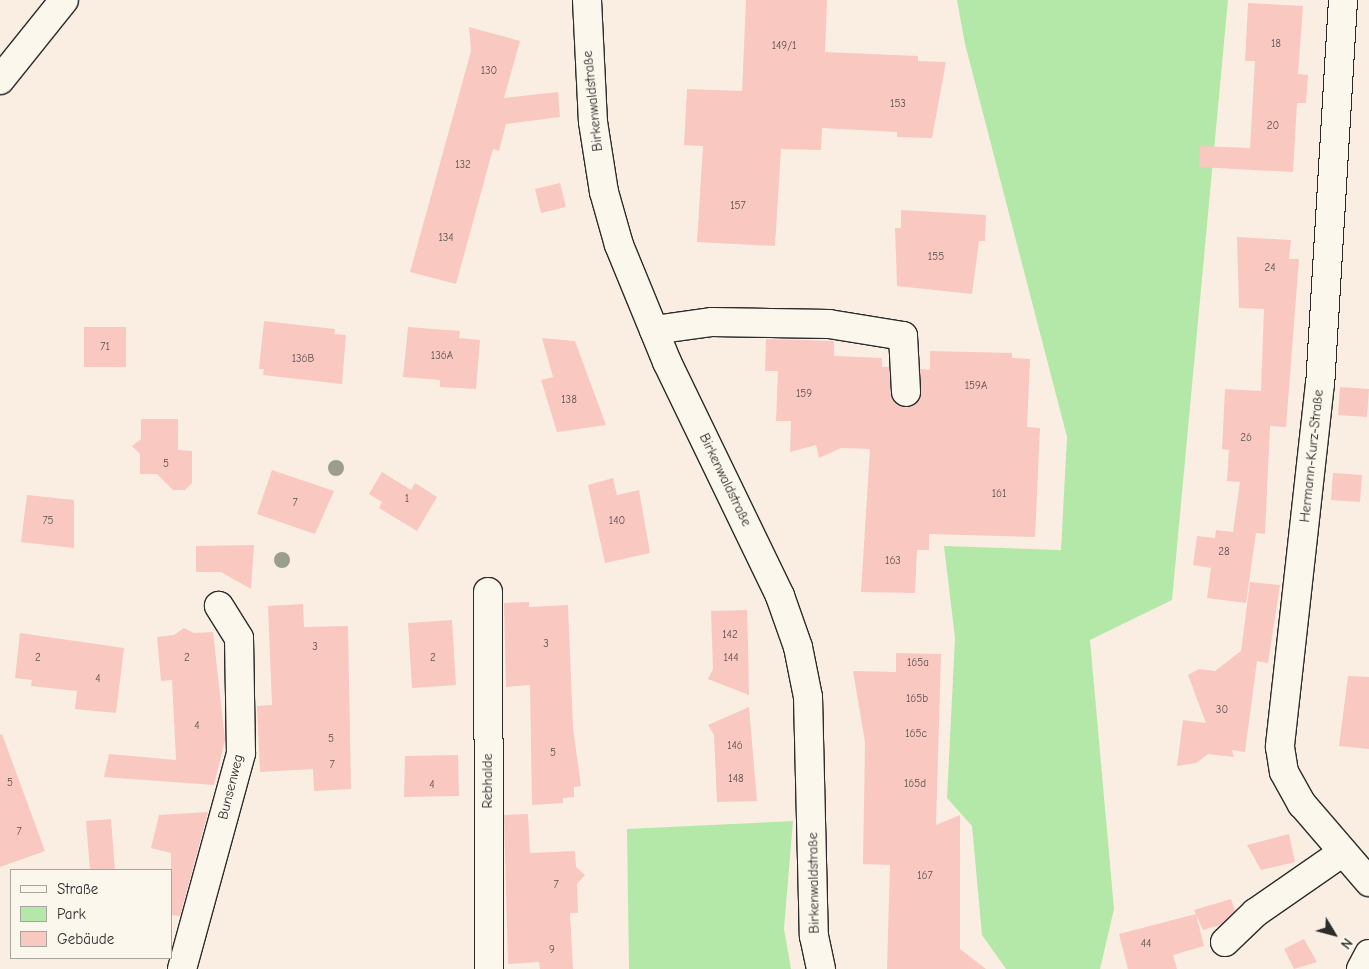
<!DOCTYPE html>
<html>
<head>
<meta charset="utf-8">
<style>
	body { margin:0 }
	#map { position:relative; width:1369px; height:969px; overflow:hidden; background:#faeee3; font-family:"Comic Neue",sans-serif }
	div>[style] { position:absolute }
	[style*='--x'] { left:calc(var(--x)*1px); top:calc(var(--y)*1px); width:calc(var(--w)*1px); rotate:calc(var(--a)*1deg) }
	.green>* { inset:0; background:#b4e8a9 }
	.building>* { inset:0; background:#f8c8c1 }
	.roads { filter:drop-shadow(1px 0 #2b2b2b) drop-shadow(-1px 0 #2b2b2b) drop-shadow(0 1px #2b2b2b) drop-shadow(0 -1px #2b2b2b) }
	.minor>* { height:28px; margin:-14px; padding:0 14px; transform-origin:14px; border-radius:14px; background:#fbf7ec }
	.trees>* { width:16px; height:16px; margin:-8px; border-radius:50%; background:#9b9d8f }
	span { translate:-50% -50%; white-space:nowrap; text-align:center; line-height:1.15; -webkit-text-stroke:4.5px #fbf7ec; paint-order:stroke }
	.number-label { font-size:11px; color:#5e5250 }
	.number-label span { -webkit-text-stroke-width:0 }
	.street-label { font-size:14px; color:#2b2b2b }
	.legend { position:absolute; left:10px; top:869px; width:162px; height:90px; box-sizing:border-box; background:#fbf7ec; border:1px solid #a8a59f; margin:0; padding:6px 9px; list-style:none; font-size:15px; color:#2b2b2b }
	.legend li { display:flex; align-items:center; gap:10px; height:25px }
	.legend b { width:25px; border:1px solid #a8a59f }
	.north { position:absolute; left:1309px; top:909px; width:50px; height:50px; -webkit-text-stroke:4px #fbf7ec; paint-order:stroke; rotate:127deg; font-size:14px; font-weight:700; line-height:20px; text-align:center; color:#2b2b2b }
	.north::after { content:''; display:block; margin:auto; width:18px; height:22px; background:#2b2b2b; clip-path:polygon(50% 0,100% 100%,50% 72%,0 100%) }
</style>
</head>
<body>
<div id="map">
	<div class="green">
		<div style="clip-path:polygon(957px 0,1228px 0,1172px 600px,1090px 640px,1114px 909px,1100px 969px,1006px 969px,982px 935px,972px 826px,947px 798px,955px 638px,944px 546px,1061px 550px,1067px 437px,965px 44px)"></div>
		<div style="clip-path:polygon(793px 821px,784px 929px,791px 969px,629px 969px,627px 829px)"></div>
	</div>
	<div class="building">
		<div style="clip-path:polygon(746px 0,827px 0,825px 52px,918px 56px,918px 61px,946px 62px,932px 138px,897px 137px,897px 132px,822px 128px,821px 150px,781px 149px,775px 246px,697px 242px,703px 146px,684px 145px,687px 89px,742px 91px)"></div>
		<div style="clip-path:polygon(1248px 3px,1303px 6px,1298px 74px,1308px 75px,1306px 103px,1297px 103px,1293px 172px,1199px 167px,1200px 146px,1250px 148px,1255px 61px,1245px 61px)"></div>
		<div style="clip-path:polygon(469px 27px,520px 41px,504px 98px,558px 92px,560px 117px,506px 124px,499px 151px,493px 149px,456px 284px,410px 272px,471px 51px)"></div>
		<div style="clip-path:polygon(560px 183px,566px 207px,541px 213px,535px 189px)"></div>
		<div style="clip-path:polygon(901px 210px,986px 215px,985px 241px,979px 241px,972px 294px,897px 286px,895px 228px,901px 228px)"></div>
		<div style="clip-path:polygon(1237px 237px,1291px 240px,1289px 259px,1299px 259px,1286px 427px,1270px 426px,1265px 534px,1256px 533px,1246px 603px,1207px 598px,1211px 568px,1193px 565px,1197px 536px,1215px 538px,1216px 530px,1233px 532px,1240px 482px,1227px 481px,1229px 450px,1222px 449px,1225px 389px,1261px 391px,1264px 309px,1239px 308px)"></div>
		<div style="clip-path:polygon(264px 321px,335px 329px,334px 334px,346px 335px,342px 384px,263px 375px,264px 369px,259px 369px)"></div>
		<div style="clip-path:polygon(84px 327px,126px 327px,126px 367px,84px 367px)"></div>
		<div style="clip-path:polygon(408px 327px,460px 331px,459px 338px,480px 340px,476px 389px,440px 387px,440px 380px,403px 377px)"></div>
		<div style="clip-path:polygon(542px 338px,575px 341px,606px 425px,557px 432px,541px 380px,553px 377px)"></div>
		<div style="clip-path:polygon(766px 339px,834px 341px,834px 356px,882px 358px,882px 367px,889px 367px,893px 400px,906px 408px,920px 399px,920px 369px,930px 370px,930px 351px,1012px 353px,1012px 358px,1030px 359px,1027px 427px,1040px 428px,1035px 537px,929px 534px,929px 550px,917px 550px,915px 593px,861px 592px,870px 449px,841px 448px,819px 458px,816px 445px,790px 452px,791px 421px,776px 421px,778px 371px,765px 371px)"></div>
		<div style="clip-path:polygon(1340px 387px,1369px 389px,1367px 417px,1338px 415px)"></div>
		<div style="clip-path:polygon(141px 419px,178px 419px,178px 450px,192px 451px,192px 483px,185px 490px,173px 490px,157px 474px,140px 474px,140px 454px,132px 446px,141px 439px)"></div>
		<div style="clip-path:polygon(272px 470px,334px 491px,315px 534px,257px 514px)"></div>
		<div style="clip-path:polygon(382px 472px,411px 490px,415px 483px,437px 497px,417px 531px,379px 508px,382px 502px,369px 494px)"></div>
		<div style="clip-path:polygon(1333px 473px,1362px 475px,1360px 502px,1331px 500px)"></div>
		<div style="clip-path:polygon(613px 478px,617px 495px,639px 490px,650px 553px,605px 563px,588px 485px)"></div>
		<div style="clip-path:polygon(27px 495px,74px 500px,74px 548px,21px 542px)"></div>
		<div style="clip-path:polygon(254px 545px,251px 589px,221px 572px,196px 572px,196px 546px)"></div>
		<div style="clip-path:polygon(1250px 582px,1280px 585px,1268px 663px,1257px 661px,1245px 752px,1232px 750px,1234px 757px,1208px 754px,1196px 763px,1177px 766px,1183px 720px,1206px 723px,1188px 675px,1199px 669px,1215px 671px,1241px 651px)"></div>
		<div style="clip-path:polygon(529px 602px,529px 607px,568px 605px,573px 728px,581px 786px,574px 787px,574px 797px,563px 798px,563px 803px,532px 805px,530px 685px,506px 687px,504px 603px)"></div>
		<div style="clip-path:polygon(303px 604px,304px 627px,348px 626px,351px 789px,314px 791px,313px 769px,260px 772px,257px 706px,272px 705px,268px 606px)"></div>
		<div style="clip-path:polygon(747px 610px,748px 645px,749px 695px,708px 679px,713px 669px,711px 611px)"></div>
		<div style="clip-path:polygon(452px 620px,456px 685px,412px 688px,408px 623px)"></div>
		<div style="clip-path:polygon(184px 628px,194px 633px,213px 632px,225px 740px,214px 785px,104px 777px,109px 754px,176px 760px,172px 680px,161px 681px,157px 637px,174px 635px)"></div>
		<div style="clip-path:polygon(20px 633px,124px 648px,116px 713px,75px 709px,77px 691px,31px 686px,32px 680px,15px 678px)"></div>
		<div style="clip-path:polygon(896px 653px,941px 654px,936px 825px,960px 815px,960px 949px,986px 969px,887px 969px,890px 865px,863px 864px,865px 742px,853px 671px,896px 672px)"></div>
		<div style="clip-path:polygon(1348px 676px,1369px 677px,1369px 749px,1339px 746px)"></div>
		<div style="clip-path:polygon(749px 707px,757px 801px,717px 802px,714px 735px,708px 725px)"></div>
		<div style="clip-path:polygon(2px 734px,45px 851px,0 867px,0 735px)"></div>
		<div style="clip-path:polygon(458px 755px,459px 796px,404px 797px,405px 756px)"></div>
		<div style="clip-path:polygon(208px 812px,180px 916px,171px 915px,171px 853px,151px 848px,159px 815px)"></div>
		<div style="clip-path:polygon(528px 814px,530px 853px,575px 851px,576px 867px,585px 875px,577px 884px,578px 913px,570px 913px,573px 969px,540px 969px,539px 962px,508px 964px,504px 815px)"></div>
		<div style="clip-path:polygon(111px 819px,115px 870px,90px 870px,86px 821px)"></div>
		<div style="clip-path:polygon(1289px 834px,1295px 862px,1261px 870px,1247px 845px)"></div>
		<div style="clip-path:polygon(1231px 899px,1235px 911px,1220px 925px,1203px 930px,1194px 910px)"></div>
		<div style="clip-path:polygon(1196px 914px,1204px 946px,1173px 955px,1177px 969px,1128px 969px,1119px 934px)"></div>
		<div style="clip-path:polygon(1304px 939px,1317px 962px,1294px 969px,1284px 949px)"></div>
	</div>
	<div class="roads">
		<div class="minor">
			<div style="--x:587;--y:0;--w:122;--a:87.2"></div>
			<div style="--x:593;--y:122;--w:71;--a:81.1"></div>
			<div style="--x:604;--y:192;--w:55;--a:74.2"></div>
			<div style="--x:619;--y:245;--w:126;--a:67.7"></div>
			<div style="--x:667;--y:362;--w:260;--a:64.2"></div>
			<div style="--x:780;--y:596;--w:54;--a:70.6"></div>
			<div style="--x:798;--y:647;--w:51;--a:78.7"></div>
			<div style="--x:808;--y:697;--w:239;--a:88.6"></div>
			<div style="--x:814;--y:936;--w:34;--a:78"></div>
			<div style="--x:1343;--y:0;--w:384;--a:93.4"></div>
			<div style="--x:1320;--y:383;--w:366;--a:96.3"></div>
			<div style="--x:1280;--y:747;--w:25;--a:81"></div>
			<div style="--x:1284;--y:772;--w:37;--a:61"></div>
			<div style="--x:1302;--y:804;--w:103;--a:49.3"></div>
			<div style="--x:0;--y:80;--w:102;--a:-51.3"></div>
			<div style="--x:654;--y:330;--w:59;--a:-7.9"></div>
			<div style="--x:712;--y:322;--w:117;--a:1"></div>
			<div style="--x:829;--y:324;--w:75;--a:9.2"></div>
			<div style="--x:903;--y:336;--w:56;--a:86.9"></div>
			<div style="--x:488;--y:592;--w:377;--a:89.8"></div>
			<div style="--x:1225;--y:942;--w:42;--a:-44"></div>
			<div style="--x:1255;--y:913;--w:107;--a:-34.7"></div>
			<div style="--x:182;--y:969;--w:224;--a:-74.7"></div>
			<div style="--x:241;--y:753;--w:115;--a:-91"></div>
			<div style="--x:239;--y:638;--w:38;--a:-122"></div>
			<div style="--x:1361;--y:969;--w:17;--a:-62"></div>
		</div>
	</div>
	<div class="trees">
		<div style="left:336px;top:468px"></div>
		<div style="left:282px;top:560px"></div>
	</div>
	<div class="number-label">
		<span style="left:1276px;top:44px">18</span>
		<span style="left:784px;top:46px">149/1</span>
		<span style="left:489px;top:71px">130</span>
		<span style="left:898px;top:104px">153</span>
		<span style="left:1273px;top:126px">20</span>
		<span style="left:463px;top:165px">132</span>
		<span style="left:738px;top:206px">157</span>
		<span style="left:446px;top:238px">134</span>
		<span style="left:936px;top:257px">155</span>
		<span style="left:1270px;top:268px">24</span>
		<span style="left:105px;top:347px">71</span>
		<span style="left:442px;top:356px">136A</span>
		<span style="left:303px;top:359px">136B</span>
		<span style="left:976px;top:386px">159A</span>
		<span style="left:804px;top:394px">159</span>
		<span style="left:569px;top:400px">138</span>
		<span style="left:1246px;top:438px">26</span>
		<span style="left:166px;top:464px">5</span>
		<span style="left:999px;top:494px">161</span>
		<span style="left:407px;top:499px">1</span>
		<span style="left:295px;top:503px">7</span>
		<span style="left:48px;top:521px">75</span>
		<span style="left:617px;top:521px">140</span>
		<span style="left:1224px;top:552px">28</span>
		<span style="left:893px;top:561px">163</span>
		<span style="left:730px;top:635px">142</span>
		<span style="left:546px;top:644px">3</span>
		<span style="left:315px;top:647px">3</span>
		<span style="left:38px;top:658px">2</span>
		<span style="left:187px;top:658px">2</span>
		<span style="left:433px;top:658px">2</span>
		<span style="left:731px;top:658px">144</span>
		<span style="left:918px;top:663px">165a</span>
		<span style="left:98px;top:679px">4</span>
		<span style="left:917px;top:699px">165b</span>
		<span style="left:1222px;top:710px">30</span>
		<span style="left:197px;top:726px">4</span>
		<span style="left:916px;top:734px">165c</span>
		<span style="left:331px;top:739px">5</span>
		<span style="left:735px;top:746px">146</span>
		<span style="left:553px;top:753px">5</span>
		<span style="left:332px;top:765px">7</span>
		<span style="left:736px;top:779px">148</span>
		<span style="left:10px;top:783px">5</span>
		<span style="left:915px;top:784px">165d</span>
		<span style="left:432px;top:785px">4</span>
		<span style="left:19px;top:832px">7</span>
		<span style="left:925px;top:876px">167</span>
		<span style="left:556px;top:885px">7</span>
		<span style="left:1146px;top:944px">44</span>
		<span style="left:552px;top:950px">9</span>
	</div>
	<div class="street-label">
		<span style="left:593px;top:101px;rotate:-96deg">Birkenwaldstraße</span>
		<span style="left:1312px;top:456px;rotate:-84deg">Hermann-Kurz-Straße</span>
		<span style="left:725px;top:480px;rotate:64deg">Birkenwaldstraße</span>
		<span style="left:488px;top:781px;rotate:-90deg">Rebhalde</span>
		<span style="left:231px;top:787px;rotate:-76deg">Bunsenweg</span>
		<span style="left:814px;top:883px;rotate:-91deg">Birkenwaldstraße</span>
	</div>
	<ul class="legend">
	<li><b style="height:6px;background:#fbf7ec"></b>Straße</li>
	<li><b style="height:14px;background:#b4e8a9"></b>Park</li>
	<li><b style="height:14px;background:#f8c8c1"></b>Gebäude</li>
	</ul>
	<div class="north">N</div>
</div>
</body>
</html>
